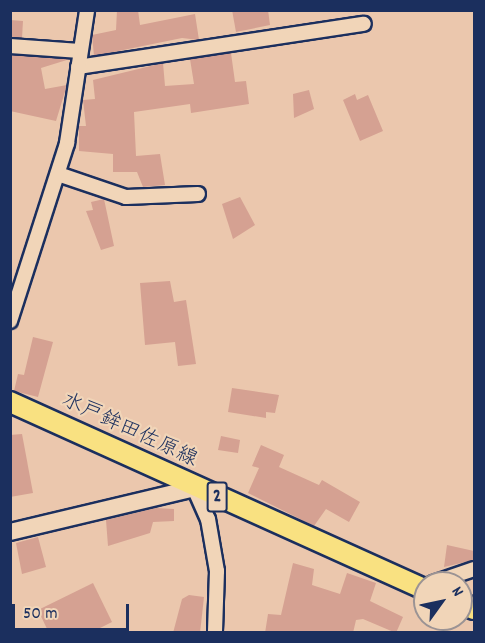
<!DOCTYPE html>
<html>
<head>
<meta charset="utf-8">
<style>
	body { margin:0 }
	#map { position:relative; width:485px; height:643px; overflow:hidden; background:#ebc7ad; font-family:Dekko,"Klee One",sans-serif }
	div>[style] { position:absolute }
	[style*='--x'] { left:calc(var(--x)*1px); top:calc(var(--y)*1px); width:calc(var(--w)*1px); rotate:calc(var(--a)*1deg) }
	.building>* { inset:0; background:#d5a192 }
	.roads { filter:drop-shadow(2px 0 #1b2f5e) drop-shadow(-2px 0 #1b2f5e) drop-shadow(0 2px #1b2f5e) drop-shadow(0 -2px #1b2f5e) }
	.minor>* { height:14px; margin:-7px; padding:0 7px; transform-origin:7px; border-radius:7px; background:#f1d5b8 }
	.tertiary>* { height:16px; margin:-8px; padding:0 8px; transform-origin:8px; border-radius:8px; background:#f1d5b8 }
	.primary>* { height:20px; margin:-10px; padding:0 10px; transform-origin:10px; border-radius:10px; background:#f9e181 }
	span { translate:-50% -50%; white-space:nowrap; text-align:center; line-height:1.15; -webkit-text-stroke:4.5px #f1d5b8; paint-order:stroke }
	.shield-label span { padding:2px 4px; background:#f1d5b8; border:2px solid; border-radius:4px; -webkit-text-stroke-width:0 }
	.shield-label { font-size:20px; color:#1b2f5e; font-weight:700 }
	.street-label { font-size:21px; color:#1b2f5e }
	.frame { position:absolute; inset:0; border:12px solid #1b2f5e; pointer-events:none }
	.north { position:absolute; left:413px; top:571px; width:60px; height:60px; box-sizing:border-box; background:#f1d5b8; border:2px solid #9b9394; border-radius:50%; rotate:57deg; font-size:16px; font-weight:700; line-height:24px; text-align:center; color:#1b2f5e }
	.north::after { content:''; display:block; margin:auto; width:21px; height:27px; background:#1b2f5e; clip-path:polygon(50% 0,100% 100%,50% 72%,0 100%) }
	.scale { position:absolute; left:12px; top:604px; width:117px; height:27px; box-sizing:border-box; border:3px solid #1b2f5e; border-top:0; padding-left:8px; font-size:18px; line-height:21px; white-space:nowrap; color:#1b2f5e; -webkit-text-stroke:4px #f1d5b8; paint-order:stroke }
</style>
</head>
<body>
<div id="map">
	<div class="building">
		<div style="clip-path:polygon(117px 10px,138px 10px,140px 25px,195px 14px,199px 40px,182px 38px,94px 56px,92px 35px,116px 30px)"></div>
		<div style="clip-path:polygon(232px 10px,268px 10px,270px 25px,236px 32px)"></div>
		<div style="clip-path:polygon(10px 20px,23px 21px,22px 38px,10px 37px)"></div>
		<div style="clip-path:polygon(231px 53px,235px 82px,246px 81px,249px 104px,191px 113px,190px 104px,134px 112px,136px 156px,160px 154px,165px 185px,143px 187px,137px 172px,113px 172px,113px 154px,79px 151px,79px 126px,86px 126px,83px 100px,95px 99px,93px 80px,163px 63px,165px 86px,194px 84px,190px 59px)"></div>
		<div style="clip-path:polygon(10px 55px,70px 59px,41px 68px,45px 89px,67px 85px,56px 121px,10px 111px)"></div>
		<div style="clip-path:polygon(309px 90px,314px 109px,294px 118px,293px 94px)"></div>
		<div style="clip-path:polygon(355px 94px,357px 100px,368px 95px,383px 131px,360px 141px,343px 100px)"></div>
		<div style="clip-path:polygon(240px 197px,255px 225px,233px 239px,222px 204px)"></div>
		<div style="clip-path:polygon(104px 199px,114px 246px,101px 250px,86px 211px,93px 210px,91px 202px)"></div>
		<div style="clip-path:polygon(170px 281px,174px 302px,186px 300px,196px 364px,178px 366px,175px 342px,145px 345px,140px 283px)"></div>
		<div style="clip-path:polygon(33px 337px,53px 342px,38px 397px,14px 391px,18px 374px,24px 375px)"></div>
		<div style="clip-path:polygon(232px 388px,279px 395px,275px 413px,266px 412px,266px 418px,228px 412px)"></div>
		<div style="clip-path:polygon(22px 434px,33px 493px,10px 497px,10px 435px)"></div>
		<div style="clip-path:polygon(221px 436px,240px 440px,238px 453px,218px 450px)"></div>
		<div style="clip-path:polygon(261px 445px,284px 455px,279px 467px,319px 485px,322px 480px,360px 502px,349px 522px,326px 509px,314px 526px,248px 493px,259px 468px,252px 466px)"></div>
		<div style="clip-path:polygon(156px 508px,174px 509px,174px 521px,153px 522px,150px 533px,108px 546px,106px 520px)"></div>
		<div style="clip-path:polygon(38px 537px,46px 567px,22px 574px,16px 543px)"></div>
		<div style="clip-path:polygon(447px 545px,474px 551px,474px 560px,444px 567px)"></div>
		<div style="clip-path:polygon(293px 563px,314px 569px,312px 585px,340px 594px,347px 573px,376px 583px,370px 601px,403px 617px,396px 633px,363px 619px,356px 620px,353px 633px,265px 633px,268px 614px,281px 615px)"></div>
		<div style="clip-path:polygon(93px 583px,112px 622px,90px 633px,49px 633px,38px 610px)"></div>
		<div style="clip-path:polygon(189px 595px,204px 597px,200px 633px,173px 633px,182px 599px)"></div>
	</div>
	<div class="roads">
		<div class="minor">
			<div style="--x:10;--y:46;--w:70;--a:4.1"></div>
			<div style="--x:78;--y:67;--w:289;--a:-8.6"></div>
			<div style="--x:58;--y:174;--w:72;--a:18.7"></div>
			<div style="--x:126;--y:197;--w:72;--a:-2.4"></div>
			<div style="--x:10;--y:321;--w:187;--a:-72.2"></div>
			<div style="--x:67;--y:143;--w:134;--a:-81.4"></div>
			<div style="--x:194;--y:488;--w:34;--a:66"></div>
			<div style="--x:208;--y:519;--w:53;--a:80.2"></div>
			<div style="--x:217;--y:571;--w:61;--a:91.9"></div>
			<div style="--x:433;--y:583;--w:43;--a:-18.9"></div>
		</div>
		<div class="tertiary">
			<div style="--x:10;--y:532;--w:189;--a:-13.4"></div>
		</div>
		<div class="primary">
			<div style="--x:10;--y:402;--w:455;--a:24.3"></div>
			<div style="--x:461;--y:603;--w:14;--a:25"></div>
		</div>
	</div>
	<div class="shield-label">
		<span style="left:217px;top:497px">2</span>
	</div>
	<div class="street-label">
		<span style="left:129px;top:431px;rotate:25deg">水戸鉾田佐原線</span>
	</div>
	<div class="frame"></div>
	<div class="north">N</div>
	<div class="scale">50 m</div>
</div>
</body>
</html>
